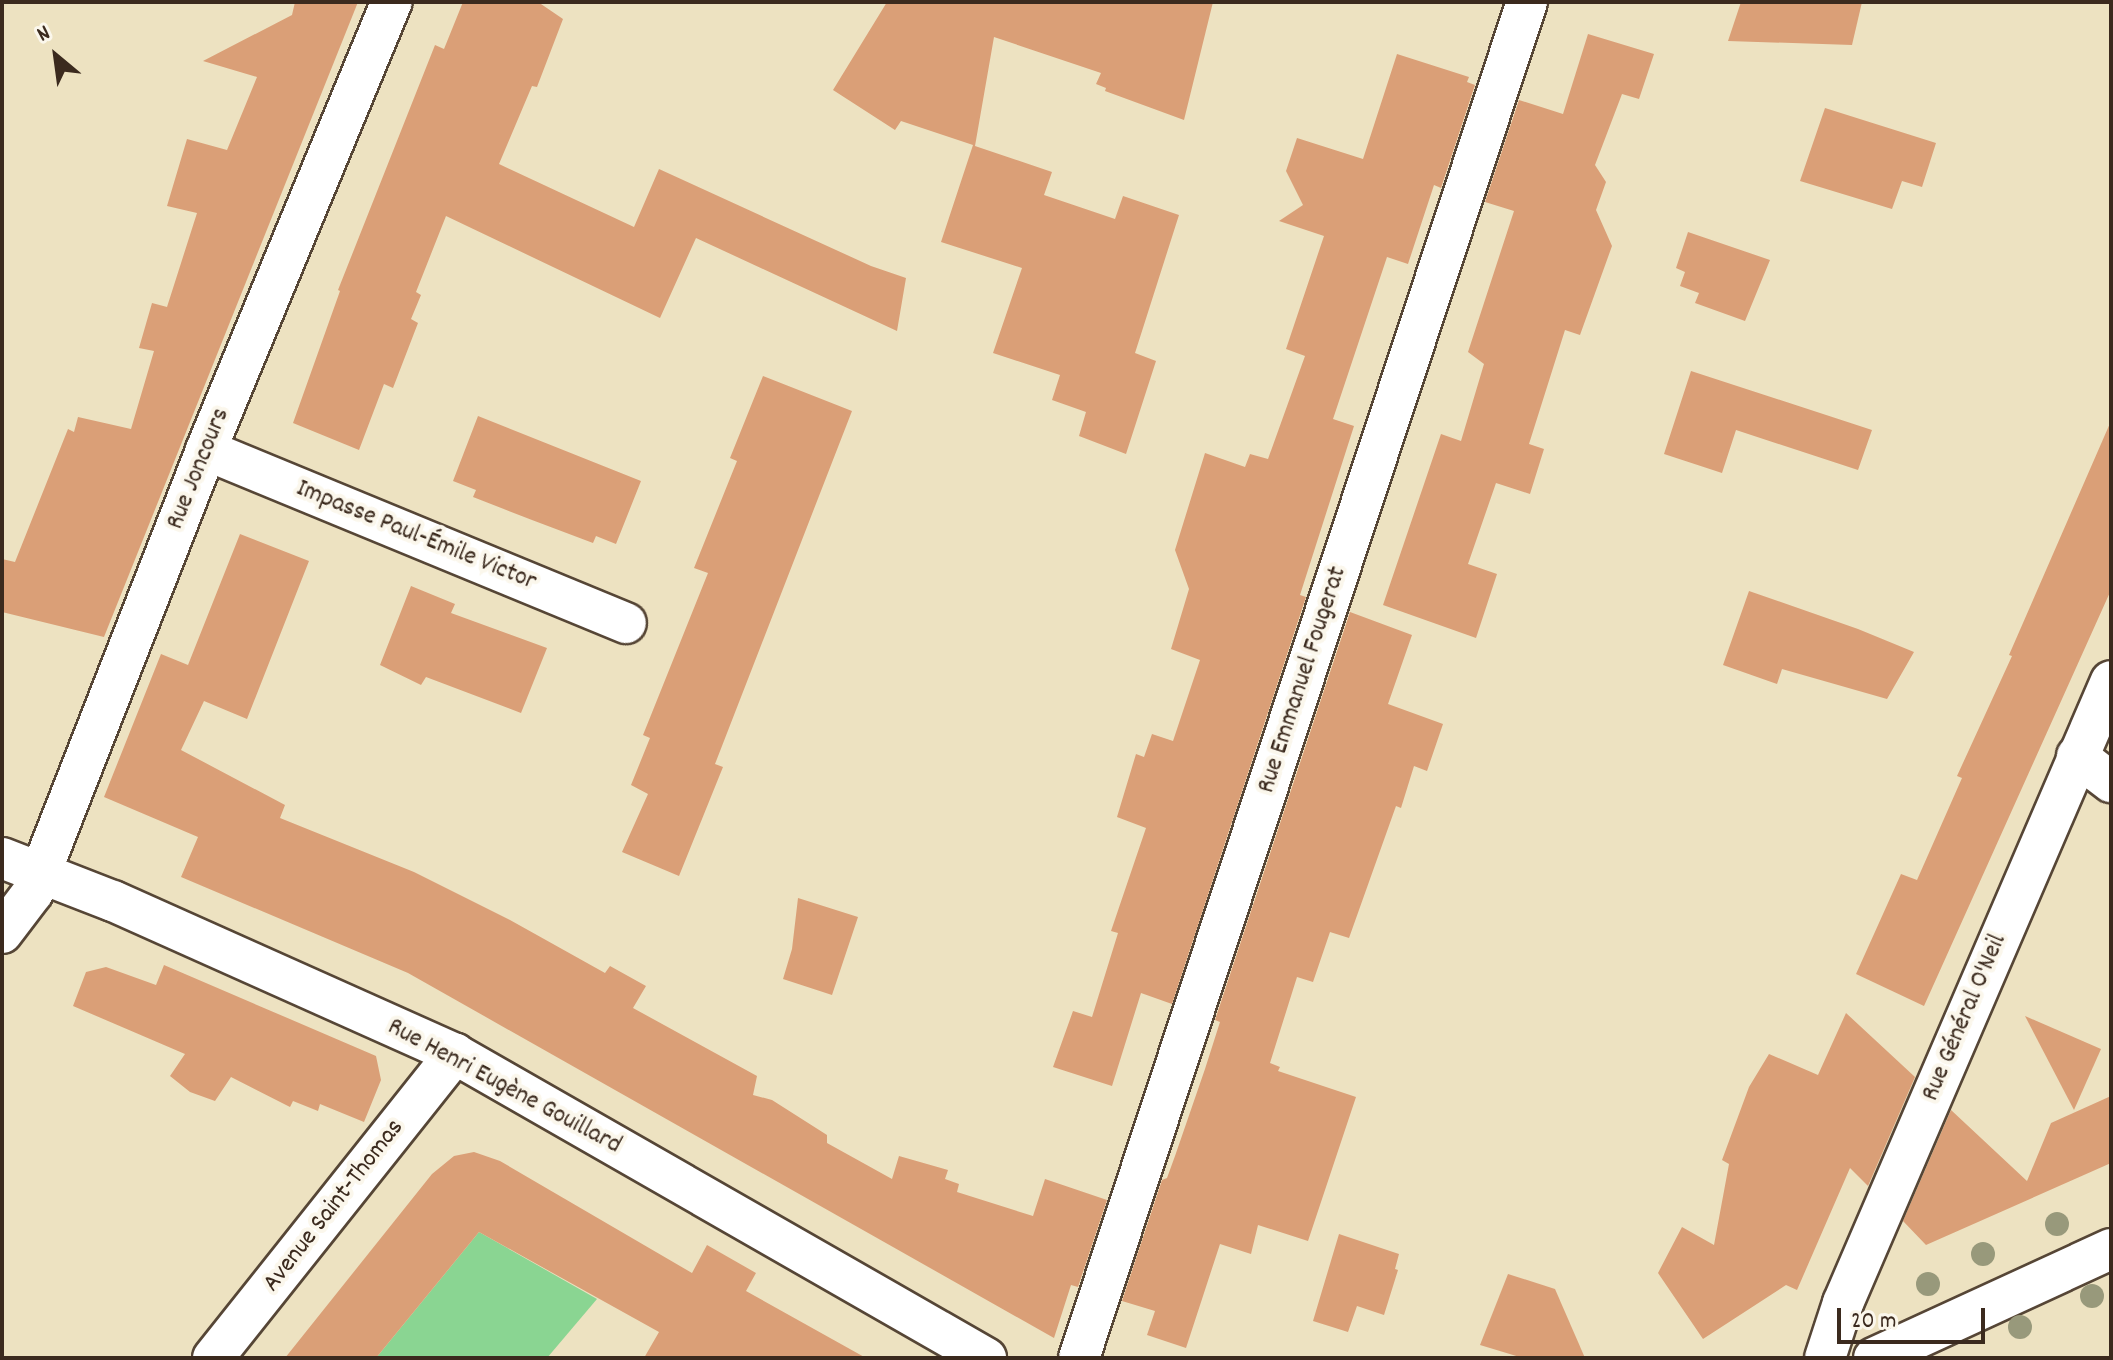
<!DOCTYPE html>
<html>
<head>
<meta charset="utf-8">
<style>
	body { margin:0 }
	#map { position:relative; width:2113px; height:1360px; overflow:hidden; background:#ede2c1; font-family:Dekko,sans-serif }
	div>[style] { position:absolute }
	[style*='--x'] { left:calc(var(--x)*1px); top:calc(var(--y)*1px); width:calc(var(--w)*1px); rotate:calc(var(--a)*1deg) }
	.green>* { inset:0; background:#8ad592 }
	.building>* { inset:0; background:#da9f77 }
	.roads { filter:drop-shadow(2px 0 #564636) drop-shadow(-2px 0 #564636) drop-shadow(0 2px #564636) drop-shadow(0 -2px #564636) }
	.street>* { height:40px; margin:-20px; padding:0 20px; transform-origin:20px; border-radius:20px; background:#fff }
	.trees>* { width:24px; height:24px; margin:-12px; border-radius:50%; background:#98997b }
	span { translate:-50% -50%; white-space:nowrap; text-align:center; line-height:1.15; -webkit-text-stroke:8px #fbf7ec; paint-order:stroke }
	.street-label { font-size:26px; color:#3b2a1e }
	.frame { position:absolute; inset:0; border:4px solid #3b2a1e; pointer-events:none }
	.north { position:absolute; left:16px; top:16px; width:80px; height:80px; -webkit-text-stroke:6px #fbf7ec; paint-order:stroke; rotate:331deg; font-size:22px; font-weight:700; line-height:32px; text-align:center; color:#3b2a1e }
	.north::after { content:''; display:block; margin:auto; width:28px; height:36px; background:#3b2a1e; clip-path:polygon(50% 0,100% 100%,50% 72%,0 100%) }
	.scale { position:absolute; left:1837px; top:1308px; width:148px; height:36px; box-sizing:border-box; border:4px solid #3b2a1e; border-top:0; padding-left:10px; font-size:24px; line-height:28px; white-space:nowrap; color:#3b2a1e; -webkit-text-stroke:6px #fbf7ec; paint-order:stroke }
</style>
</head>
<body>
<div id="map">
	<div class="green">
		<div style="clip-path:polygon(479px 1232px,597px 1299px,547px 1358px,376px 1358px)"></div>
	</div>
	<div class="building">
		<div style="clip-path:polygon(295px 2px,358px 2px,104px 637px,2px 612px,2px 559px,15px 562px,68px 429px,74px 432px,78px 417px,131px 429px,154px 351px,139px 348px,152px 303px,167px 307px,197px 213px,167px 206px,187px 139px,227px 150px,257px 77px,203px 61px,292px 15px)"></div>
		<div style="clip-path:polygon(463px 2px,538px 2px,563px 19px,537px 87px,532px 86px,499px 164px,634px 227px,659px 169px,871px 266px,906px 278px,897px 331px,696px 238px,660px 318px,446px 216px,416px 292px,421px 295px,411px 319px,418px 323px,393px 388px,384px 384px,359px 450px,293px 423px,340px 291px,338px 290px,435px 45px,444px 49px)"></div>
		<div style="clip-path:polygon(887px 2px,1213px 2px,1184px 120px,1105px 91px,1106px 88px,1096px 84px,1101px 73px,994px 37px,975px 146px,1052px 172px,1044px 195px,1115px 219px,1123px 196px,1179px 215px,1135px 353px,1156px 361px,1126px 454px,1079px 436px,1086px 412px,1052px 400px,1060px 375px,993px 353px,1022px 268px,941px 242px,973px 145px,901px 121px,895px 130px,833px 90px)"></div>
		<div style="clip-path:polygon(1741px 2px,1862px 2px,1852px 45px,1728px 41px)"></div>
		<div style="clip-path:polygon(1588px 34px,1654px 54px,1639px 99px,1622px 94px,1595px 165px,1606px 182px,1596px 210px,1612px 246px,1580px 335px,1565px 330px,1529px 444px,1544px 449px,1530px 494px,1496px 483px,1468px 564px,1497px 574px,1476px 638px,1383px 605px,1441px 434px,1461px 441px,1484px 364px,1468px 352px,1514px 211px,1485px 202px,1519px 100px,1563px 114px)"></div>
		<div style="clip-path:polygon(1397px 54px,1469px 77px,1467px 82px,1475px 85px,1441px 188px,1434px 185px,1408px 264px,1387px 257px,1333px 419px,1354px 426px,1300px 595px,1306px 597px,1172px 1004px,1141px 993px,1112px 1086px,1053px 1067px,1073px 1011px,1092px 1017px,1118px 933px,1111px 931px,1146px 828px,1117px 817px,1136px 754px,1144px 757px,1152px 734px,1173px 741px,1200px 660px,1171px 649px,1189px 589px,1175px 550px,1205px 453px,1245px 467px,1250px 454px,1268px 459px,1305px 356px,1286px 349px,1324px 236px,1279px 221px,1303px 205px,1286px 171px,1297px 138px,1363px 159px)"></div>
		<div style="clip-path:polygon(1825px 108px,1936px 143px,1922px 187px,1902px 181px,1892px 209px,1800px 181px)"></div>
		<div style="clip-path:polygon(1688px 232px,1770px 260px,1745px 321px,1695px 303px,1699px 293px,1680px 286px,1685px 272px,1676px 268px)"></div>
		<div style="clip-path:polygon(1691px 371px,1872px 430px,1858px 470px,1736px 430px,1722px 473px,1664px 454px)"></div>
		<div style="clip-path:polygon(763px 376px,852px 411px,715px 764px,723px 767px,679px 876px,622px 852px,648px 794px,631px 785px,650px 738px,643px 735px,708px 573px,694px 568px,737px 461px,730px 458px)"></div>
		<div style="clip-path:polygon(478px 416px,641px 481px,616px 544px,596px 536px,593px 543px,532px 520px,473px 497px,476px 490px,453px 481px)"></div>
		<div style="clip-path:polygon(2111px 421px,2111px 590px,1924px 1006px,1856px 974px,1901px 874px,1917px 880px,1962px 778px,1957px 776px,2012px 656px,2009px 655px)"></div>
		<div style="clip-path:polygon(240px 534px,309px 561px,247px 719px,204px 701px,181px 750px,285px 805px,280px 818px,414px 872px,510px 920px,605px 973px,610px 966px,646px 986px,633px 1008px,757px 1076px,753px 1095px,772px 1100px,827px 1135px,827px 1143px,892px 1179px,899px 1156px,948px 1170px,945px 1179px,959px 1184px,957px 1192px,1033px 1216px,1045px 1179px,1107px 1200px,1078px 1287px,1071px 1285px,1054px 1338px,408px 973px,181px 877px,198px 837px,104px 797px,161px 654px,188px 665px)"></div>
		<div style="clip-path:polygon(411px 586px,455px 604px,451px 613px,547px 648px,521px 713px,426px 677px,421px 685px,380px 665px)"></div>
		<div style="clip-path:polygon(1749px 591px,1858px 629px,1914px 652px,1887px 699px,1782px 669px,1777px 684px,1723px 665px)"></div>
		<div style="clip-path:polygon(1350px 612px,1412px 635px,1388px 704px,1443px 724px,1427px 771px,1414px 766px,1401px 808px,1396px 806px,1349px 938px,1330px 932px,1313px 982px,1297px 977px,1270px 1063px,1280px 1067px,1278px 1071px,1356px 1097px,1308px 1241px,1258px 1225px,1251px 1254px,1220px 1244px,1186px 1348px,1147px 1335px,1155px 1311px,1122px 1301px,1162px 1180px,1167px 1178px,1175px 1156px,1205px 1069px,1220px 1022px,1215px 1020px)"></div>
		<div style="clip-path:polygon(798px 898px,858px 917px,832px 995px,783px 979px,792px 949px)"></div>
		<div style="clip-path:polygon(164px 965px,376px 1056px,381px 1080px,364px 1122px,320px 1104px,318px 1111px,293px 1101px,290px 1107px,231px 1077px,215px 1101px,190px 1092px,170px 1076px,185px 1054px,73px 1006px,86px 972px,106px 967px,156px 985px)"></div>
		<div style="clip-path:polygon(1846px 1013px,1915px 1077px,1868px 1186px,1850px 1168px,1797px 1290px,1786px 1285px,1703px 1339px,1658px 1273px,1682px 1227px,1714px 1245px,1729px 1164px,1722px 1160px,1749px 1087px,1769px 1054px,1818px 1075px)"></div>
		<div style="clip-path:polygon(2025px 1016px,2101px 1049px,2074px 1110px)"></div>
		<div style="clip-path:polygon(2111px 1096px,2111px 1163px,1926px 1245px,1903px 1221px,1951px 1110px,2027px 1181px,2051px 1123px)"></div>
		<div style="clip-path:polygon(474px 1152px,500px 1161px,692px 1273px,707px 1245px,756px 1273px,746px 1291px,866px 1358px,644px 1358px,659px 1332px,479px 1232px,376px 1358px,285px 1358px,432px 1174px,454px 1156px)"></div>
		<div style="clip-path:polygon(1339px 1234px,1399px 1254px,1395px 1269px,1398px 1270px,1384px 1315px,1357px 1306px,1348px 1332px,1313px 1321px)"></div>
		<div style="clip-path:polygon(1508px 1274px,1555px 1289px,1585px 1358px,1523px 1358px,1480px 1345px)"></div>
	</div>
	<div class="roads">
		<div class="street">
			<div style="--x:206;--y:450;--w:454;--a:22.4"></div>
			<div style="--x:2077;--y:756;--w:43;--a:37.4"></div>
			<div style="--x:2;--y:858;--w:119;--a:21.2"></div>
			<div style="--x:113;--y:901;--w:375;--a:24.1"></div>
			<div style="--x:455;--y:1054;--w:612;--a:29.79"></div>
			<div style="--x:2;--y:933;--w:51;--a:-52.9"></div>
			<div style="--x:33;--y:892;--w:475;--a:-68.6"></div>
			<div style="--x:206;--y:450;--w:485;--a:-67.5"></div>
			<div style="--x:213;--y:1358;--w:389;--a:-51.5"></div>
			<div style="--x:1079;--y:1358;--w:1428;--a:-71.72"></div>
			<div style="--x:1825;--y:1358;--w:58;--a:-71.9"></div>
			<div style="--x:1843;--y:1303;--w:677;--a:-66.69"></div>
			<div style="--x:1874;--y:1358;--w:261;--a:-24.7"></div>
		</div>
	</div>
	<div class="trees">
		<div style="left:2057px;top:1224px"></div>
		<div style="left:1983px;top:1254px"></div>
		<div style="left:1928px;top:1284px"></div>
		<div style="left:2092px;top:1296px"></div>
		<div style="left:2020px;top:1327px"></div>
	</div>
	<div class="street-label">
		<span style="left:199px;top:469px;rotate:-68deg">Rue Joncours</span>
		<span style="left:416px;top:536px;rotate:22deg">Impasse Paul-Émile Victor</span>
		<span style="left:1303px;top:680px;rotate:-72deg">Rue Emmanuel Fougerat</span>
		<span style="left:1965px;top:1018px;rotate:-67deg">Rue Général O'Neil</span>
		<span style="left:504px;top:1087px;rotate:28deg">Rue Henri Eugène Gouillard</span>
		<span style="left:334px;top:1206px;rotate:-52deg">Avenue Saint-Thomas</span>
	</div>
	<div class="frame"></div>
	<div class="north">N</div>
	<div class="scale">20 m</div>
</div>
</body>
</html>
